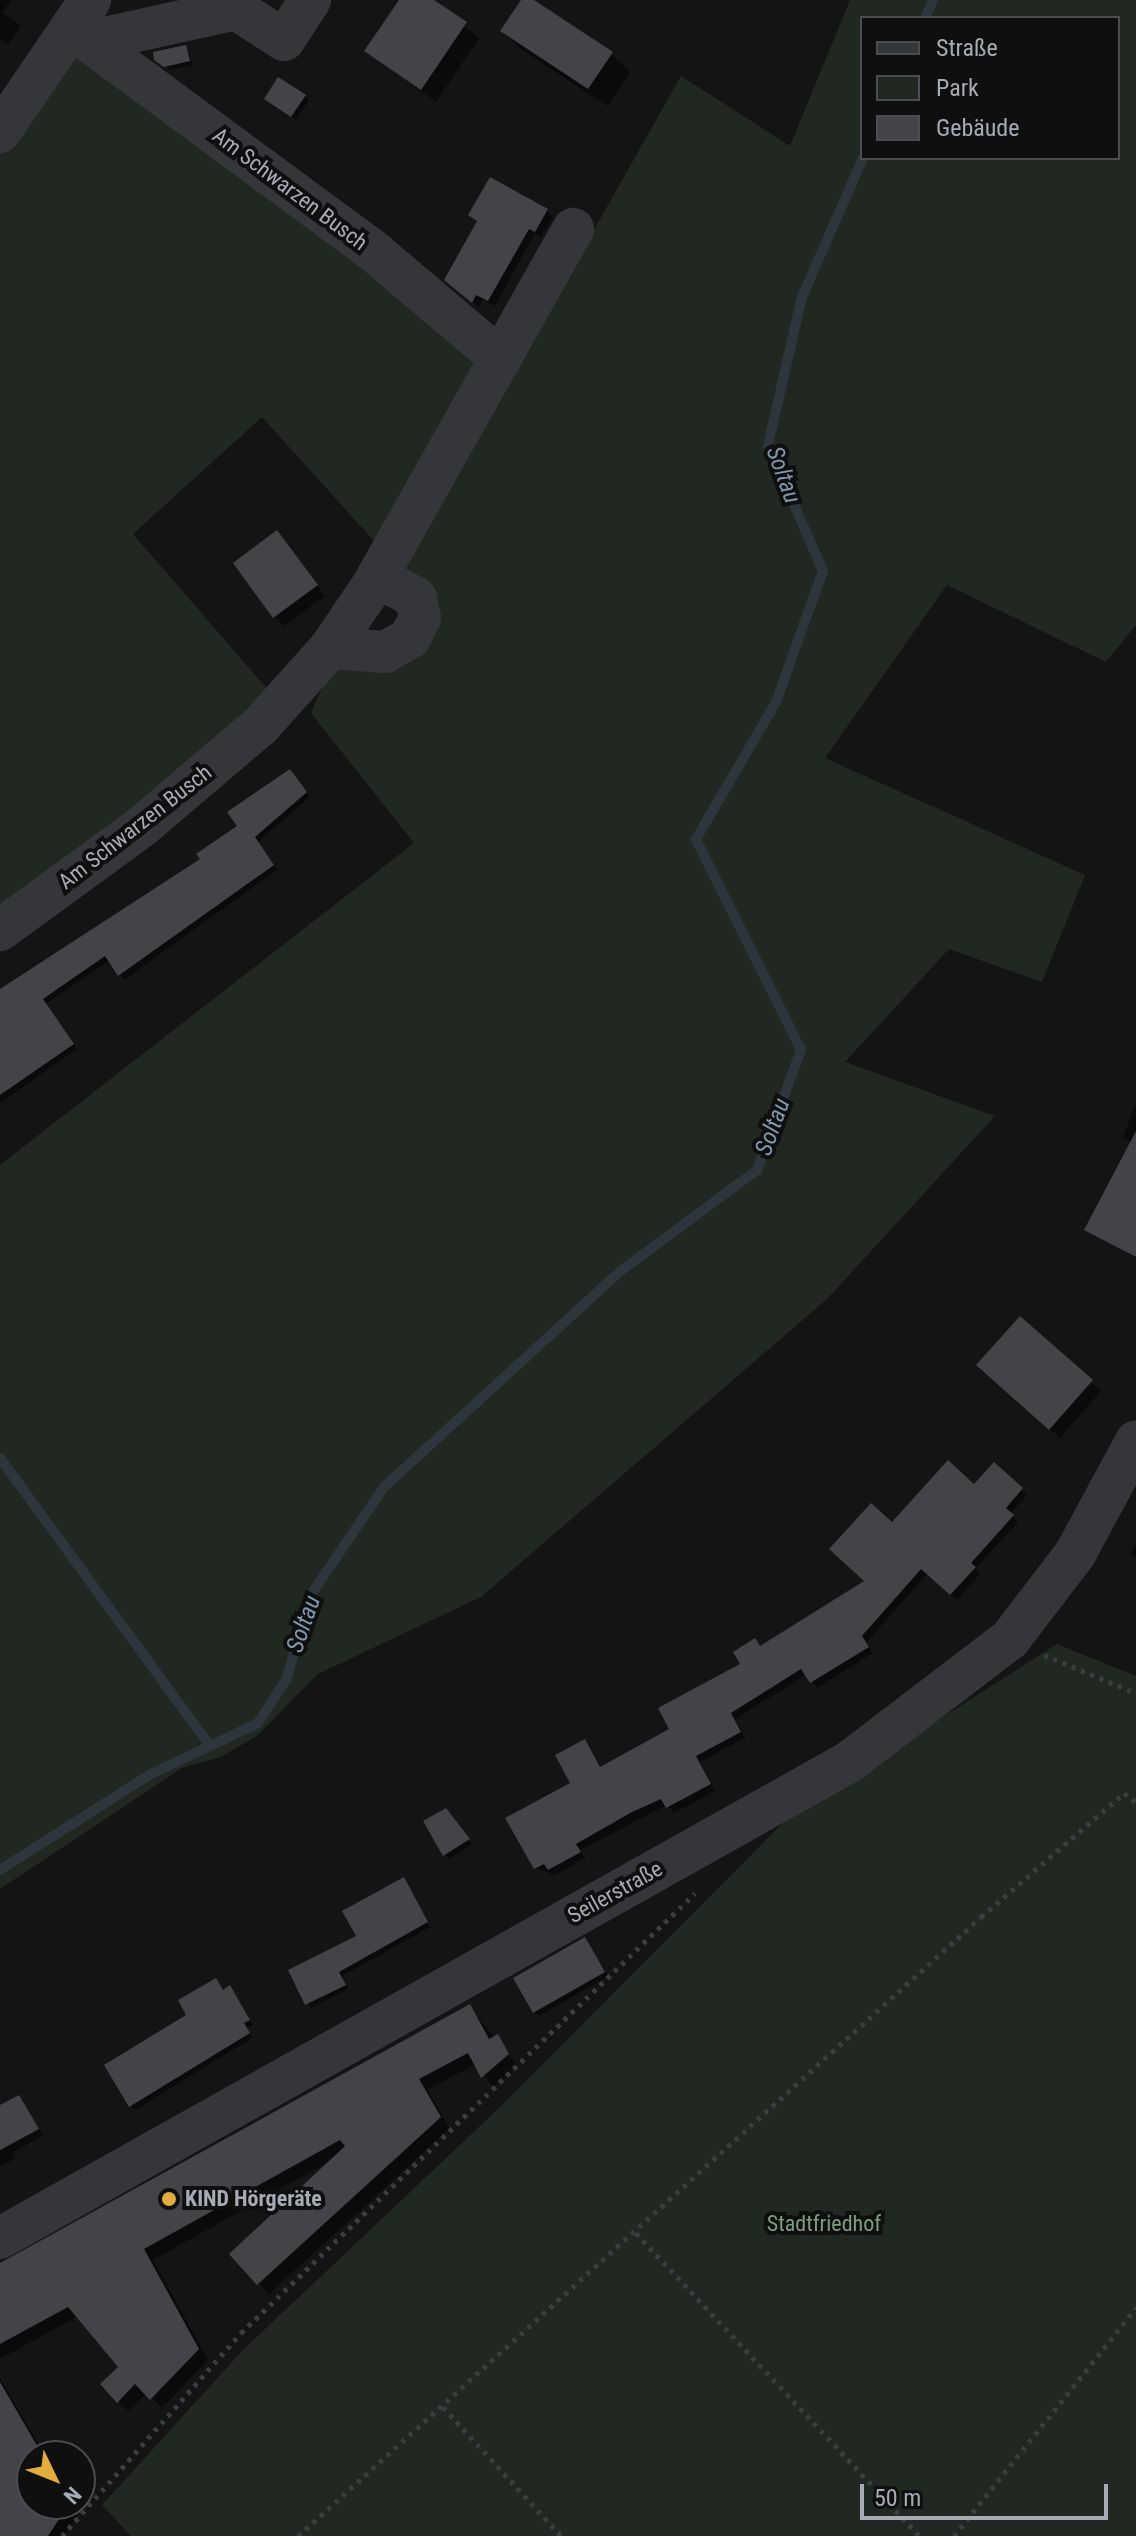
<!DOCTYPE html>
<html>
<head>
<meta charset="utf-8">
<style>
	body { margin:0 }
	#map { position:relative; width:1136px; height:2536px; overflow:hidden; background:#141415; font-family:"Roboto Condensed",sans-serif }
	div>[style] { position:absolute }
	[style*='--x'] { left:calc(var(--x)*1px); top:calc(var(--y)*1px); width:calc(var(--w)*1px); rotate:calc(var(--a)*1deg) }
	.green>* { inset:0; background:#202821 }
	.shadow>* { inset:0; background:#0007 }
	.stream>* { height:10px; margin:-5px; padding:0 5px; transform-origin:5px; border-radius:5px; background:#2e363d }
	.building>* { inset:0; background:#434448 }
	.path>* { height:5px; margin-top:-2.5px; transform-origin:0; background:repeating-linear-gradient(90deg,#3b3d41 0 4px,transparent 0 10px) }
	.minor>* { height:42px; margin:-21px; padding:0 21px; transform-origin:21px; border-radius:21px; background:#35363a }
	.dots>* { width:22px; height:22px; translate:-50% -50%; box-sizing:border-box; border:4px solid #0f0f10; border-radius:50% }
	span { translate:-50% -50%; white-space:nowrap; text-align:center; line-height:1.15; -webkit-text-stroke:8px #0f0f10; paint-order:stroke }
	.street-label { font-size:22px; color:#a7abb5 }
	.poi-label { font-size:22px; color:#a7abb5; font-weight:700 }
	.left { translate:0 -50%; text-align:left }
	.park-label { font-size:22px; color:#7f9e81 }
	.water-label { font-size:24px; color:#8098ad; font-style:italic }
	.legend { position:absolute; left:860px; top:16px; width:260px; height:144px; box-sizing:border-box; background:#0f0f10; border:2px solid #4c4d52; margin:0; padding:10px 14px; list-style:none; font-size:24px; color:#a7abb5 }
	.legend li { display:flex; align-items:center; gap:16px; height:40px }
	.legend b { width:40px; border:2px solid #4c4d52 }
	.north { position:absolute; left:16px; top:2440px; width:80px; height:80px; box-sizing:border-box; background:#0f0f10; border:2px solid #4c4d52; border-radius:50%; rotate:133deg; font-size:22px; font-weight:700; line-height:32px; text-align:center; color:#a7abb5 }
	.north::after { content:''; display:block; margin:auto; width:28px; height:36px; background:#e2ac3f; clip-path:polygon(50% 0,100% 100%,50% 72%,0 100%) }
	.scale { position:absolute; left:860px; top:2484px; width:248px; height:36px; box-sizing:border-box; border:4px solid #a7abb5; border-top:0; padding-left:10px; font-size:24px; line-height:28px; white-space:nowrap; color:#a7abb5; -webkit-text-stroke:6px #0f0f10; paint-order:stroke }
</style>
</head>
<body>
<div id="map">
	<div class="green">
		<div style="clip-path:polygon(evenodd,850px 0,1136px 0,1136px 625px,1106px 662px,947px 585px,825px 758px,1085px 875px,1042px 982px,949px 949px,845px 1062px,995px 1116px,827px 1299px,481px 1597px,318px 1674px,258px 1735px,221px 1757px,182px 1768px,0 1889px,0 1165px,414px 843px,311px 713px,331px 667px,415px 646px,402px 572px,262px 417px,133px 534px,269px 691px,185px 770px,0 912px,0 152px,82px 40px,518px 364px,681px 76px,790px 146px,850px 0,862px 18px,1118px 18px,1118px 158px,862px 158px,862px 18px)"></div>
		<div style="clip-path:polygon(1057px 1644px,1136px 1676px,1136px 2536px,131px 2536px,102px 2505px,243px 2350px,499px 2108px,794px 1812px)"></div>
	</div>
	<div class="shadow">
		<div style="clip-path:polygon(0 0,11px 0,3px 12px,21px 26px,8px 44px,0 39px)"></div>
		<div style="clip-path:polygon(402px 0,430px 0,479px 38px,436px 102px,367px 51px)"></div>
		<div style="clip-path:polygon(523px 0,611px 54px,630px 72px,607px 106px,521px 49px,503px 31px)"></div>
		<div style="clip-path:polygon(186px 47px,193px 65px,170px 70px,165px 65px)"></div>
		<div style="clip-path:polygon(305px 96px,309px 100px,296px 120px,271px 103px)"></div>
		<div style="clip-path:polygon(547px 211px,553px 217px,541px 237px,535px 233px,495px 306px,483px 299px,479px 307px,453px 286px,479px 222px,471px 215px)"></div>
		<div style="clip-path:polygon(277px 533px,325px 596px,284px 626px,274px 617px)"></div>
		<div style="clip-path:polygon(294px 777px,310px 797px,258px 842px,277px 870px,124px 980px,110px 960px,46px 1004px,77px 1049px,0 1103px,0 992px,202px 860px)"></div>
		<div style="clip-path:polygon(1136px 1104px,1136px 1258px,1086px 1230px,1132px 1143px,1123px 1137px)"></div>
		<div style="clip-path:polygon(1020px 1318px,1101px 1391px,1060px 1438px,988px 1374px)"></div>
		<div style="clip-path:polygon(994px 1465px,1027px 1495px,1010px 1514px,1018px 1522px,975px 1569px,980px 1574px,957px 1600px,928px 1573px,866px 1643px,873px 1653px,817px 1688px,807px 1674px,735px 1719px,745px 1738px,700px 1762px,715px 1791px,674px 1813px,667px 1805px,580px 1850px,585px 1858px,555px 1875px,535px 1868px,573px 1784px,585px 1742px,602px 1769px,672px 1729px,743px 1665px,755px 1641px,761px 1647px,867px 1582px,893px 1525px,974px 1487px)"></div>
		<div style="clip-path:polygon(1136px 1544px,1136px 1559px,1130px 1555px)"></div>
		<div style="clip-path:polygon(449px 1815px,472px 1844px,449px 1859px,445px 1855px)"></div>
		<div style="clip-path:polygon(403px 1879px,430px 1927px,342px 1976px,348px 1989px,311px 2008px,307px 2003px)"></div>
		<div style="clip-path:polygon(585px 1940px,608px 1976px,539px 2016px,535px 2012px)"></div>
		<div style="clip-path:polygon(216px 1981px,224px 1991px,234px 1992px,253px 2025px,246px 2028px,252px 2038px,135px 2110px,131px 2106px)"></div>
		<div style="clip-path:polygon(470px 2007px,517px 2065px,493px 2087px,476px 2064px,427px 2090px,450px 2128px,269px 2294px,231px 2255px,330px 2161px,153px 2260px,208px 2360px,162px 2408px,147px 2393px,128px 2411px,103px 2384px,120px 2367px,78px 2316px,0 2359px,0 2267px)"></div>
		<div style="clip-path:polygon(19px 2097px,43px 2136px,13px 2152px,16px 2158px,0 2167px,0 2108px)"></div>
		<div style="clip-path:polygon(0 2378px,45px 2456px,32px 2456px,32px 2504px,74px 2504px,79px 2513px,64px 2536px,0 2536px)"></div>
	</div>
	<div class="stream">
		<div style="--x:925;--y:18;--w:20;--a:-66"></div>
		<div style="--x:0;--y:1458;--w:356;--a:53.9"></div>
		<div style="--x:0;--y:1870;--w:177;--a:-32.5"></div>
		<div style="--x:149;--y:1775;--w:121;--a:-25.5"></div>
		<div style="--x:258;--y:1723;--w:54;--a:-57.2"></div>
		<div style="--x:287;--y:1678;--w:85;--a:-74.3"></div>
		<div style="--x:310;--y:1596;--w:132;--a:-55.8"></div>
		<div style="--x:384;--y:1487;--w:322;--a:-42.4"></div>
		<div style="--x:622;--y:1270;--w:168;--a:-36.5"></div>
		<div style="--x:757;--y:1170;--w:128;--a:-69.9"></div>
		<div style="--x:801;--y:1050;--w:236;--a:-116.5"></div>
		<div style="--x:696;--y:839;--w:159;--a:-59.7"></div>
		<div style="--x:776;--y:702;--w:139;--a:-70.3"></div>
		<div style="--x:823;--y:571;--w:137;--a:-113.6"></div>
		<div style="--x:768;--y:445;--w:152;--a:-77.1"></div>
		<div style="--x:802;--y:297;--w:152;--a:-66.3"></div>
	</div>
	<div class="building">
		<div style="clip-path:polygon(399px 0,434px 0,467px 22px,421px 90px,364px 51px)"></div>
		<div style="clip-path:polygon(521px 0,534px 0,613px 52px,588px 89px,500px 31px)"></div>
		<div style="clip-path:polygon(186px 45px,190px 61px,164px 67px,154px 60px,153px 52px)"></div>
		<div style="clip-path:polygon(278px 77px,306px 95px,291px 117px,264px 99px)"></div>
		<div style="clip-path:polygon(490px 177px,548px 209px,535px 232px,529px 229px,488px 301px,476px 295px,472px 303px,444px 280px,477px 221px,468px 215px)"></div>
		<div style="clip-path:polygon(277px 530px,318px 585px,273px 618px,233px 563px)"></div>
		<div style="clip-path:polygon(290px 769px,307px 792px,255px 837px,274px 865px,118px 976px,105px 956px,43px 999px,74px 1044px,0 1095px,0 989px,200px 859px,196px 854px,237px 826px,227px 812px)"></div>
		<div style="clip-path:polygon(1136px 1131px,1136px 1257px,1084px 1230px)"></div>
		<div style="clip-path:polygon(1020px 1316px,1093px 1380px,1049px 1430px,976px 1365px)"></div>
		<div style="clip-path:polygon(948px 1460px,974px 1484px,994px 1462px,1023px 1488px,1006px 1508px,1014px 1515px,971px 1563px,976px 1567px,950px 1595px,921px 1569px,862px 1636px,869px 1647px,810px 1683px,801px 1669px,731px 1713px,741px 1732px,696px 1756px,711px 1784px,666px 1808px,661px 1799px,632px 1812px,576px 1844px,581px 1852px,548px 1870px,544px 1864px,534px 1869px,505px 1818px,570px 1783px,555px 1755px,585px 1739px,600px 1767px,669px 1729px,658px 1708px,740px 1664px,733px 1652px,755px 1638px,760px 1646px,864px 1581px,829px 1549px,871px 1503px,892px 1522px)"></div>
		<div style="clip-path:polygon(446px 1808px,470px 1839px,443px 1856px,423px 1821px)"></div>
		<div style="clip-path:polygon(404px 1877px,428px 1922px,339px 1972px,346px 1985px,305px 2005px,288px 1970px,356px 1936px,342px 1911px)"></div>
		<div style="clip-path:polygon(585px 1937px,605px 1972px,533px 2013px,513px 1978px)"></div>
		<div style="clip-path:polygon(216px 1978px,223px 1990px,230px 1985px,250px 2020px,244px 2023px,250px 2033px,129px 2107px,104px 2065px,186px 2015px,178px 2000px)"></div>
		<div style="clip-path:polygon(470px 2004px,489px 2039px,498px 2034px,509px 2054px,481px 2078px,468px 2053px,419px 2079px,441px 2117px,257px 2285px,229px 2254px,345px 2146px,340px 2140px,144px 2249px,199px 2349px,150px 2400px,135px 2384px,117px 2403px,100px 2384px,118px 2367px,68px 2307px,0 2344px,0 2263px)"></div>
		<div style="clip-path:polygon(19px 2095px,39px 2129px,0 2150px,0 2105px)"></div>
		<div style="clip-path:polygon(0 2382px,43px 2456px,32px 2456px,32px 2504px,69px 2504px,48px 2536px,0 2536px)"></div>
	</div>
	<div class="path">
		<div style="--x:1044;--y:1655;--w:100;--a:22.4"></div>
		<div style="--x:636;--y:2233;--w:415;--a:46.9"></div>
		<div style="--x:443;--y:2407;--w:175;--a:47.5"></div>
		<div style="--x:62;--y:2536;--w:271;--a:-48.6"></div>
		<div style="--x:241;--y:2333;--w:632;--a:-44.1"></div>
		<div style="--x:298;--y:2536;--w:922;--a:-42.19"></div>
		<div style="--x:981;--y:1917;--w:189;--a:-40.9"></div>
		<div style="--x:1124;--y:1793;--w:15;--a:37"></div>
		<div style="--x:954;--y:2536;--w:292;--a:-51.4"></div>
	</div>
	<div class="minor">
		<div style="--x:71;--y:28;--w:380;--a:36.4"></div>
		<div style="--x:377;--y:254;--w:162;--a:40.3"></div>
		<div style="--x:91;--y:41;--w:148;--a:-12.4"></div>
		<div style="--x:236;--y:9;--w:57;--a:32.9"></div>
		<div style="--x:284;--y:40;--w:48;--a:-57"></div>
		<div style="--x:0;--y:132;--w:160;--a:-55.7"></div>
		<div style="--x:372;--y:586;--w:410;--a:-60.6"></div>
		<div style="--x:0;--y:930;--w:173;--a:-36.1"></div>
		<div style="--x:140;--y:828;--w:159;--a:-40.4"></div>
		<div style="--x:261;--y:725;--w:103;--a:-48.1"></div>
		<div style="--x:330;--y:648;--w:75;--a:-55.9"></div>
		<div style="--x:372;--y:586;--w:17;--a:-10"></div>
		<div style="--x:389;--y:583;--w:31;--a:29"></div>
		<div style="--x:416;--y:598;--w:20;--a:79"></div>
		<div style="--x:420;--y:618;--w:22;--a:117"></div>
		<div style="--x:410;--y:638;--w:29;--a:151"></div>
		<div style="--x:385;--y:652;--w:55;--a:-175.8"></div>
		<div style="--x:0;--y:2238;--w:973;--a:-29.28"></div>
		<div style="--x:849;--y:1762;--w:203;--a:-37.4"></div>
		<div style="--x:1010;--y:1639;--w:107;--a:-52.6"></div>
		<div style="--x:1075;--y:1554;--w:128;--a:-61.6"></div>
	</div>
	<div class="dots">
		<div style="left:169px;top:2199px;background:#e2ac3f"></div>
	</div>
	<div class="street-label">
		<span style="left:290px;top:189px;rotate:37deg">Am Schwarzen Busch</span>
		<span style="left:135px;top:827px;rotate:-38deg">Am Schwarzen Busch</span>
		<span style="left:615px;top:1892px;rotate:-29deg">Seilerstraße</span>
	</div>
	<div class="poi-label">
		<span class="left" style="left:185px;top:2199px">KIND Hörgeräte</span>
	</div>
	<div class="park-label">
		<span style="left:824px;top:2224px">Stadtfriedhof</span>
	</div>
	<div class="water-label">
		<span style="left:783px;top:475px;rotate:70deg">Soltau</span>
		<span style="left:773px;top:1127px;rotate:-70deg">Soltau</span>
		<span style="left:304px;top:1624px;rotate:-71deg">Soltau</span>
	</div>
	<ul class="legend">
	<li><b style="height:10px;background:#35363a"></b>Straße</li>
	<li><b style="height:22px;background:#202821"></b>Park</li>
	<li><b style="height:22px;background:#434448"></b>Gebäude</li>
	</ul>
	<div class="north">N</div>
	<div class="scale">50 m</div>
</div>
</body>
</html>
